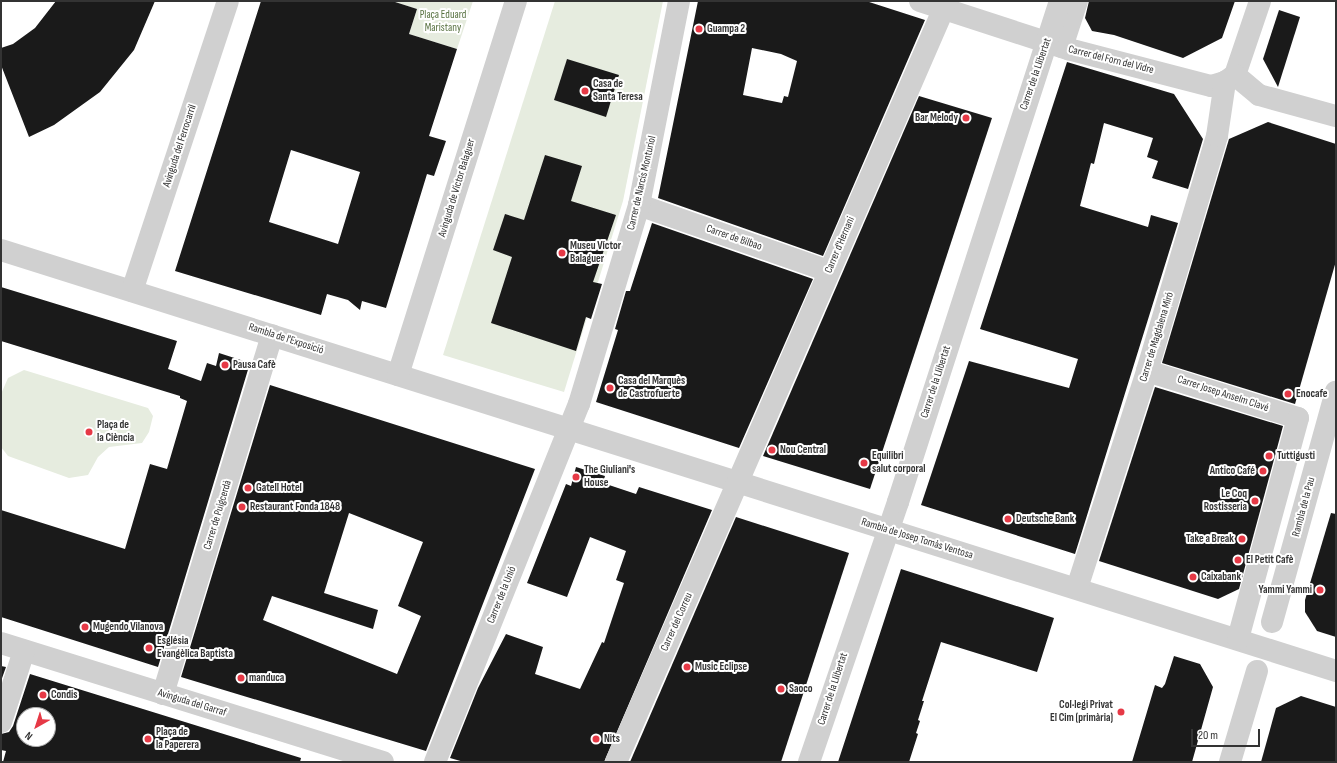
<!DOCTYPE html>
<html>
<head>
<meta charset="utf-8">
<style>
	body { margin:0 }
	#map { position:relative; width:1337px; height:763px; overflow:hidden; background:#fff; font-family:"Sofia Sans Condensed",sans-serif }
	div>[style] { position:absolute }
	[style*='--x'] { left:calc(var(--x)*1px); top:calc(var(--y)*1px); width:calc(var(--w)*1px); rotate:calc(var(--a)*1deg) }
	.green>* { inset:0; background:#e6ecdf }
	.building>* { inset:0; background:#1a1a1a }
	.minor>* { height:22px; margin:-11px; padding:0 11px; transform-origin:11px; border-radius:11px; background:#d0d0d0 }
	.dots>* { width:11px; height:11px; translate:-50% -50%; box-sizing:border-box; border:2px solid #fff; border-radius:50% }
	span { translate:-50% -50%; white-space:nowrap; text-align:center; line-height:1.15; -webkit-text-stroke:4px #fff; paint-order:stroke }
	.park-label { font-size:11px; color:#56703f }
	.poi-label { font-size:11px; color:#333; font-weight:700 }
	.left { translate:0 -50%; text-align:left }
	.right { translate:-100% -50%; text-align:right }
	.street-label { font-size:11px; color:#333 }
	.frame { position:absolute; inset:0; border:2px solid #333; pointer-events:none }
	.north { position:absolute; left:16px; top:707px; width:40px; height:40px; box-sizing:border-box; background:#fff; border:1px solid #adadad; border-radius:50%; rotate:219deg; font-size:11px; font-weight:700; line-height:16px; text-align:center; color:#333 }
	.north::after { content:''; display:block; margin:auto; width:14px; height:18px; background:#e63946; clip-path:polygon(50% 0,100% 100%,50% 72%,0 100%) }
	.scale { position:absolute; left:1191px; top:729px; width:69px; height:18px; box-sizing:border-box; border:2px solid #333; border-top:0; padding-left:5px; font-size:12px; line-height:14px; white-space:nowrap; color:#333; -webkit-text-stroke:3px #fff; paint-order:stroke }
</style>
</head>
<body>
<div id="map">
	<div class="green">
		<div style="clip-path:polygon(392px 1px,473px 1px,457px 49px,409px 34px,417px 9px)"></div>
		<div style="clip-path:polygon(555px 1px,663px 1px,623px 201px,564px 392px,443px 355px)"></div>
		<div style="clip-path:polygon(24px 370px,148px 408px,153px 416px,149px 432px,142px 443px,109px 447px,98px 457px,88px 475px,69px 478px,8px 456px,1px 447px,1px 394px,8px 378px)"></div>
	</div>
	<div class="building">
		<div style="clip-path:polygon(56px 1px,155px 1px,134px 50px,100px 92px,54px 125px,29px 137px,1px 65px,1px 48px,13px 44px,35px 28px)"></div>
		<div style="clip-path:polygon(evenodd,261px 1px,392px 1px,417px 9px,409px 34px,457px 49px,429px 136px,446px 141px,434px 176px,427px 174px,386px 308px,362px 301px,360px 310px,348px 300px,327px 294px,321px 315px,175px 271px,261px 1px,291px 150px,360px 172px,338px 244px,269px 222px,291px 150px)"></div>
		<div style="clip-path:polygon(evenodd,698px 1px,866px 1px,925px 20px,823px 256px,658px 198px,698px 1px,752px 48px,781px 54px,797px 61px,788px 97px,784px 96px,782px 103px,743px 95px,752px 48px)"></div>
		<div style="clip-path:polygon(1089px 1px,1235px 1px,1222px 38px,1183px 58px,1114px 35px,1092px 31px,1085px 18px)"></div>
		<div style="clip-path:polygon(1279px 10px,1300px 17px,1278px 87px,1263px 59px)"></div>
		<div style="clip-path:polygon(567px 59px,619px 75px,606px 117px,554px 100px)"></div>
		<div style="clip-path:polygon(1067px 62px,1174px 94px,1203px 139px,1188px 189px,1152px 178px,1158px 161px,1147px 157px,1153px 138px,1104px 123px,1094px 164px,1091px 163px,1080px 206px,1148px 227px,1151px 215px,1178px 223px,1075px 554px,921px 505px,969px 361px,1069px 388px,1078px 359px,980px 329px)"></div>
		<div style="clip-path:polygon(919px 96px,992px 118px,870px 489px,763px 456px)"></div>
		<div style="clip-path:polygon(1268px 122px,1336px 144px,1336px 261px,1295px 404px,1162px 363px,1229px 139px)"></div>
		<div style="clip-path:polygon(545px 155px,582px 166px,571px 201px,616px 215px,593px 282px,602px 284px,591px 319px,586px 317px,576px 351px,491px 323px,512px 257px,493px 250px,505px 214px,524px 220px)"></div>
		<div style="clip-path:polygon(652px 223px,813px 279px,739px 448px,596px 402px,618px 330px,615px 329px,626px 291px,630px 291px)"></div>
		<div style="clip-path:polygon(1px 287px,177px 341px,168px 369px,201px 381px,207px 363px,216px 366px,219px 353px,250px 363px,158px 667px,1px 617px,1px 510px,125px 549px,150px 464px,167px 469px,187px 401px,180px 398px,180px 396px,1px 341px)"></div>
		<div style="clip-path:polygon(evenodd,270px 385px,535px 469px,426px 751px,181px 677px,270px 385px,349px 513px,423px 542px,398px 606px,421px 616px,397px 674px,263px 620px,272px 596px,373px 629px,378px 610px,324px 593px,349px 513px)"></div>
		<div style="clip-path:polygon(1155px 387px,1283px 426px,1239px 589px,1218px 599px,1099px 561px)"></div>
		<div style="clip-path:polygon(576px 467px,605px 476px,603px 483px,636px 494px,639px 487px,712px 510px,604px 762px,464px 762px,450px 758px,478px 688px,506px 634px,543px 647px,535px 674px,580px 689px,602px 642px,604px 643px,624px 583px,616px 580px,626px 551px,590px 537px,567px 597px,527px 583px,566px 484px,571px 486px)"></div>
		<div style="clip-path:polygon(1331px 513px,1336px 514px,1336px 637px,1317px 631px,1305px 612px,1305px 600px)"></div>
		<div style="clip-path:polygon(736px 517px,849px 553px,781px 762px,630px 762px)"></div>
		<div style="clip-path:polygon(901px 569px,1054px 618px,1037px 672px,941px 642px,922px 701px,924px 701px,918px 720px,920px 721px,916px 733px,918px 734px,909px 762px,838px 762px)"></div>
		<div style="clip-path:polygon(1174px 656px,1200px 664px,1213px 687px,1192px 762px,1132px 762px,1155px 685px,1162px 688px,1165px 684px)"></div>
		<div style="clip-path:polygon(1px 666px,6px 667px,1px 681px)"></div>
		<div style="clip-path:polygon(evenodd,30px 674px,301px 758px,300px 762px,3px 762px,6px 751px,1px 750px,1px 734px,9px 732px,13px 726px,30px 674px,24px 715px,48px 715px,48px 739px,24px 739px,24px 715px)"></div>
		<div style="clip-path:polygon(1301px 696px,1336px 707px,1336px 762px,1261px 762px,1276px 708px)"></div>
	</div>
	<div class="minor">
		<div style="--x:920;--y:1;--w:156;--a:18"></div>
		<div style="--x:1068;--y:49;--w:148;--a:14.5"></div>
		<div style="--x:1211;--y:86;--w:15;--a:-16"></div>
		<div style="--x:1225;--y:82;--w:12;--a:-35"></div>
		<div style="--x:1235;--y:75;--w:78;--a:-71.3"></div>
		<div style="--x:1062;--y:47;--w:48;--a:-71.9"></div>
		<div style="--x:1235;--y:75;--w:31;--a:40"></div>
		<div style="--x:1259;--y:95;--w:80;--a:15.3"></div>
		<div style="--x:639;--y:205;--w:201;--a:19.2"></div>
		<div style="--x:1;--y:250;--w:1400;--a:17.5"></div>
		<div style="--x:132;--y:291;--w:305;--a:-71.7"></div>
		<div style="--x:1147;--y:371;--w:158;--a:17.3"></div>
		<div style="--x:1298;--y:418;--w:229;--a:105.2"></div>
		<div style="--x:398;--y:375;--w:392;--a:-72.5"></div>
		<div style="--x:1077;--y:588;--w:228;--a:-72.1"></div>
		<div style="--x:1147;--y:371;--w:245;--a:-73.4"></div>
		<div style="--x:1217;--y:136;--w:55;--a:-81.6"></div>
		<div style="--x:1272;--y:622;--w:239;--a:-74.5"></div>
		<div style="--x:1;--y:643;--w:400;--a:17.3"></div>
		<div style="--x:163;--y:694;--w:375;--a:-73.1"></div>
		<div style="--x:1;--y:722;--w:75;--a:-72.1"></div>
		<div style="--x:435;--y:762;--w:386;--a:-68.1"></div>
		<div style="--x:579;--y:404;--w:208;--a:-73.2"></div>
		<div style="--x:639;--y:205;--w:208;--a:-78.9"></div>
		<div style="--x:616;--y:762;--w:822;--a:-66.49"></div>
		<div style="--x:809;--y:762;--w:275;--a:-71.1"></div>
		<div style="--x:898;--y:502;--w:527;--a:-72.08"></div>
		<div style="--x:1230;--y:762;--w:95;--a:-73.5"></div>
	</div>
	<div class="dots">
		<div style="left:699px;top:29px;background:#e63946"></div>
		<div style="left:585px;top:91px;background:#e63946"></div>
		<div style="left:966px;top:118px;background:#e63946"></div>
		<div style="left:562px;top:253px;background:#e63946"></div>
		<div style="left:225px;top:365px;background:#e63946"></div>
		<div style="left:610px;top:388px;background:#e63946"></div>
		<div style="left:1288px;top:394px;background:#e63946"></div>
		<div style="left:89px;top:432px;background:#e63946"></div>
		<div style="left:772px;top:450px;background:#e63946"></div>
		<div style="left:1269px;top:456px;background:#e63946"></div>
		<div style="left:864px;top:463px;background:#e63946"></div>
		<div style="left:1263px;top:471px;background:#e63946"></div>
		<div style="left:576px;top:477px;background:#e63946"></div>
		<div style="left:248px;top:488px;background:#e63946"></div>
		<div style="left:1255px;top:501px;background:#e63946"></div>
		<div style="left:242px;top:507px;background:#e63946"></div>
		<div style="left:1008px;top:519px;background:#e63946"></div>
		<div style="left:1242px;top:539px;background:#e63946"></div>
		<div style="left:1238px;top:560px;background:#e63946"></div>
		<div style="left:1193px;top:577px;background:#e63946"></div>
		<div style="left:1320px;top:590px;background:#e63946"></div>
		<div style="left:85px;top:627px;background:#e63946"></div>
		<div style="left:149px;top:648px;background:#e63946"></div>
		<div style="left:687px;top:667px;background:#e63946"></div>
		<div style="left:241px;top:678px;background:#e63946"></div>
		<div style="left:781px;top:689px;background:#e63946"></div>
		<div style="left:43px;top:695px;background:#e63946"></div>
		<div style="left:1121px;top:712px;background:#e63946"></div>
		<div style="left:148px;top:739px;background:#e63946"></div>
		<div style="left:596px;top:739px;background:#e63946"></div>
	</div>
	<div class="park-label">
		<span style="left:443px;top:22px">Plaça Eduard<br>Maristany</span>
	</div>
	<div class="poi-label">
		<span class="left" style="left:707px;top:29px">Guampa 2</span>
		<span class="left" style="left:593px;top:91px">Casa de<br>Santa Teresa</span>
		<span class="right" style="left:958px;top:118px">Bar Melody</span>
		<span class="left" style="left:570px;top:253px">Museu Víctor<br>Balaguer</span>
		<span class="left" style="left:233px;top:365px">Pausa Cafè</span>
		<span class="left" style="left:618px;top:388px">Casa del Marquès<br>de Castrofuerte</span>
		<span class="left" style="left:1296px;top:394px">Enocafe</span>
		<span class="left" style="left:97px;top:432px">Plaça de<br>la Ciència</span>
		<span class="left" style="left:780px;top:450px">Nou Central</span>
		<span class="left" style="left:1277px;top:456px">Tuttigusti</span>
		<span class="left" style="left:872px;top:463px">Equilibri<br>salut corporal</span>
		<span class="left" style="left:584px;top:477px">The Giuliani's<br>House</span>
		<span class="right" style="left:1255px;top:471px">Antico Café</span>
		<span class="left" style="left:256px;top:488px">Gatell Hotel</span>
		<span class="right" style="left:1247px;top:501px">Le Coq<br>Rostisseria</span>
		<span class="left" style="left:250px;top:507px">Restaurant Fonda 1848</span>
		<span class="left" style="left:1016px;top:519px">Deutsche Bank</span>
		<span class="right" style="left:1234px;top:539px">Take a Break</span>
		<span class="left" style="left:1246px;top:560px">El Petit Cafè</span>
		<span class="left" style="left:1201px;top:577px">Caixabank</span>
		<span class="right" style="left:1312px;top:590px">Yammi Yammi</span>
		<span class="left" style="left:93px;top:627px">Mugendo Vilanova</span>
		<span class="left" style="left:157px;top:648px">Església<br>Evangèlica Baptista</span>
		<span class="left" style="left:695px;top:667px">Music Eclipse</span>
		<span class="left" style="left:249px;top:678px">manduca</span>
		<span class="left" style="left:789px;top:689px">Saoco</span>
		<span class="left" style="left:51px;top:695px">Condis</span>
		<span class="right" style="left:1113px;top:712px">Col·legi Privat<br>El Cim (primària)</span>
		<span class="left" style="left:156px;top:739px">Plaça de<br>la Paperera</span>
		<span class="left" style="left:604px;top:739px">Nits</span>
	</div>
	<div class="street-label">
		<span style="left:1111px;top:60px;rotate:14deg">Carrer del Forn del Vidre</span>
		<span style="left:1036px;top:74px;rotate:-71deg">Carrer de la Llibertat</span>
		<span style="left:180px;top:146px;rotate:-72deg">Avinguda del Ferrocarril</span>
		<span style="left:642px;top:183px;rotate:-77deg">Carrer de Narcís Monturiol</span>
		<span style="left:457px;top:188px;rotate:-73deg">Avinguda de Víctor Balaguer</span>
		<span style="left:734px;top:238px;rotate:19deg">Carrer de Bilbao</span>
		<span style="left:840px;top:245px;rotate:-67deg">Carrer d'Hernani</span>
		<span style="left:1157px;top:337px;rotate:-73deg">Carrer de Magdalena Miró</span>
		<span style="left:286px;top:339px;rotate:18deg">Rambla de l'Exposició</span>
		<span style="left:936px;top:382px;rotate:-72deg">Carrer de la Llibertat</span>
		<span style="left:1223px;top:394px;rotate:18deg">Carrer Josep Anselm Clavé</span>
		<span style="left:1304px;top:507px;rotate:-75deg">Rambla de la Pau</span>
		<span style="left:218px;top:515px;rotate:-73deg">Carrer de Puigcerdà</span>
		<span style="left:917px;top:539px;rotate:17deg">Rambla de Josep Tomàs Ventosa</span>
		<span style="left:502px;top:595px;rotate:-68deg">Carrer de la Unió</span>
		<span style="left:677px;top:622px;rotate:-66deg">Carrer del Correu</span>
		<span style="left:833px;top:689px;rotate:-72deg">Carrer de la Llibertat</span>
		<span style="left:192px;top:703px;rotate:17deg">Avinguda del Garraf</span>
	</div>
	<div class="frame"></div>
	<div class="north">N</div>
	<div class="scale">20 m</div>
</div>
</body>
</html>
